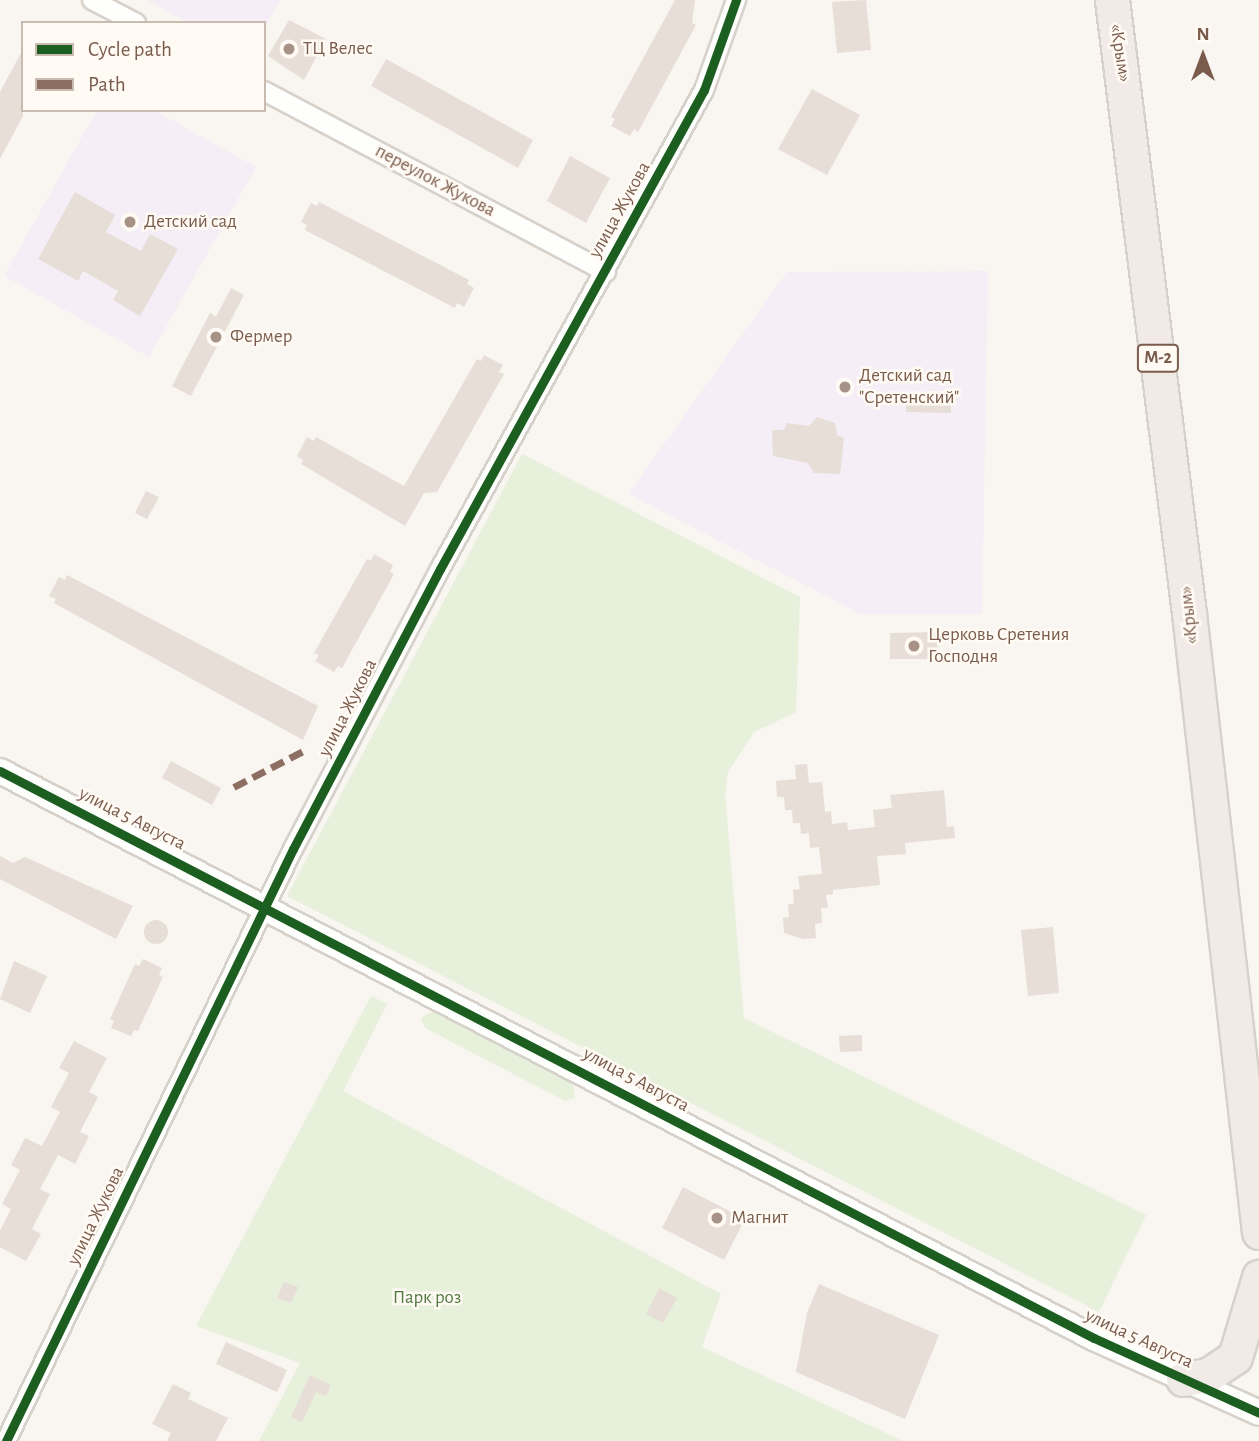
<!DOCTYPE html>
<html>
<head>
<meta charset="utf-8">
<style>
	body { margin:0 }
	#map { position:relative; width:1259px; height:1441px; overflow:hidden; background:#f9f5f0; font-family:"Alegreya Sans",sans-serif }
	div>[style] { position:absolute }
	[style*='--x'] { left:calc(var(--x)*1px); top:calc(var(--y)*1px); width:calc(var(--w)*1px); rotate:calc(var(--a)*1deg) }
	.education>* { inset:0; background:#f6eef6 }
	.green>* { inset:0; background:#e7f0db }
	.building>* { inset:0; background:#e6ded7 }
	.round { border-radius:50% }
	.roads { filter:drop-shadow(2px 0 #d7d1cb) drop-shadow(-2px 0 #d7d1cb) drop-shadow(0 2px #d7d1cb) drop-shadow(0 -2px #d7d1cb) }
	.street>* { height:18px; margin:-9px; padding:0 9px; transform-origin:9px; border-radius:9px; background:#fefefd }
	.secondary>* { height:24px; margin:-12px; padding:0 12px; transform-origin:12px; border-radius:12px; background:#fefefd }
	.highway>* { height:33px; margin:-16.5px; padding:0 16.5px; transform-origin:16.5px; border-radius:16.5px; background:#f2eae7 }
	.quiet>* { height:7px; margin-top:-3.5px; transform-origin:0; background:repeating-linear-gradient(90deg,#8d6e63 0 14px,transparent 0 21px) }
	.cycleway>* { height:9px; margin:-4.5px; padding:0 4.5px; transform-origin:4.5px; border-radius:4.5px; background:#1b5e20 }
	.dots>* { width:19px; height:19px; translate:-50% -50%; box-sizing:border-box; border:4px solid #fffaf3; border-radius:50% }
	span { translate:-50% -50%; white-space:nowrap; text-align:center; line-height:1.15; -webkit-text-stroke:5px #fffaf3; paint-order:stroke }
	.shield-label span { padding:2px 5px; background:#fffaf3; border:2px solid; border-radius:5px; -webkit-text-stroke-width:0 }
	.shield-label { font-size:18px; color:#7a5c4d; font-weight:700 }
	.poi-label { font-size:19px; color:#7a5c4d }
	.left { translate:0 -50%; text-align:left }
	.street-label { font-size:19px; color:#7a5c4d }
	.park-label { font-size:19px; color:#537a41 }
	.legend { position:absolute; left:21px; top:21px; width:245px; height:91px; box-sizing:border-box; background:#fffaf3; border:2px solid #cabbb1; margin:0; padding:9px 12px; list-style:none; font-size:21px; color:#7a5c4d }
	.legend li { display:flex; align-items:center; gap:14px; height:35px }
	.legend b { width:35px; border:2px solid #cabbb1 }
	.north { position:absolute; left:1168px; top:21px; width:70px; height:70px; -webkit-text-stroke:5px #fffaf3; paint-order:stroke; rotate:0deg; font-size:19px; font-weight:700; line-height:28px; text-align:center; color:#7a5c4d }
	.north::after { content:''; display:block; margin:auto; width:24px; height:32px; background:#7a5c4d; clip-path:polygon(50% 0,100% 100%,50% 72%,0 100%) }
</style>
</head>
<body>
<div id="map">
	<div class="education">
		<div style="clip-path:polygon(147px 0,280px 0,264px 29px,264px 23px,188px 23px)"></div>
		<div style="clip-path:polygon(97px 110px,154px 110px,256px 167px,149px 357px,4px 276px)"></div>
		<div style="clip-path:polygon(988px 271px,982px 614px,861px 614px,628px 494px,787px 272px)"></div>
	</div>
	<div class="green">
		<div style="clip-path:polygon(522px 454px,800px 597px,796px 712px,754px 732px,728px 772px,725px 794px,744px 1018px,1146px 1215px,1099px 1312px,287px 896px)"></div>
		<div style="clip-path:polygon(371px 996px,387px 1004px,343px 1091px,721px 1294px,702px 1347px,903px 1441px,259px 1441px,300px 1363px,196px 1326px)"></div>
		<div style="clip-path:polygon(433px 1011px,573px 1084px,575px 1098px,565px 1101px,425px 1028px,421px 1018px)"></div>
	</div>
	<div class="building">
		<div style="clip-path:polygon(675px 0,695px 0,692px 23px,696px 25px,638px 132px,634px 129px,630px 136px,611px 126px,615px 119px,611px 117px)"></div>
		<div style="clip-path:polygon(866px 0,871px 50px,837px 53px,832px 2px)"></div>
		<div style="clip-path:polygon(289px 20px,326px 39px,304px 80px,268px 56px)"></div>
		<div style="clip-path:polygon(23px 49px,23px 116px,0 159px,0 92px)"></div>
		<div style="clip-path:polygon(386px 59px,533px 140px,518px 168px,371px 86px)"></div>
		<div style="clip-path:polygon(812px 89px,860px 115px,827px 175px,778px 149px)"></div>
		<div style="clip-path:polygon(570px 156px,610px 178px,586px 223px,547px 201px)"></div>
		<div style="clip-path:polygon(75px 192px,115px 215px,106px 232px,141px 251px,150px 234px,178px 249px,140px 316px,113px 300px,118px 291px,83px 271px,78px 281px,38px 259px)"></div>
		<div style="clip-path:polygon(319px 202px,469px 280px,467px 284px,474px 288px,464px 307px,457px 303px,455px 308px,305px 230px,307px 225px,301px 222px,311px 203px,317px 206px)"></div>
		<div style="clip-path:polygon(231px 288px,244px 295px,191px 396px,172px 386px,210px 313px,216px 317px)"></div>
		<div style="clip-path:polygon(484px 355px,503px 365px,499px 372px,504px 374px,437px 492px,424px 493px,405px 526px,301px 464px,303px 460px,297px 456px,307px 437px,314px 441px,316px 437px,404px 486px,477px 359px,481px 361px)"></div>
		<div style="clip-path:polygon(906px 401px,951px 402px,951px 413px,906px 412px)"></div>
		<div style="clip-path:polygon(817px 417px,835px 423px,837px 435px,844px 438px,840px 474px,814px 473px,808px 463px,773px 456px,772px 430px,784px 430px,787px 423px,809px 426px)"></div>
		<div style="clip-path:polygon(146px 491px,159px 497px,147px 519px,135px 513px)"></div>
		<div style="clip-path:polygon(374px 554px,393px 565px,390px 572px,394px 574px,342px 668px,338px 666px,334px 672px,315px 661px,319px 655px,314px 653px,367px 559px,371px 561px)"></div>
		<div style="clip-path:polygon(67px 575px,318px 706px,303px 740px,54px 603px,56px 599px,49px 596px,59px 577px,65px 580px)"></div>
		<div style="clip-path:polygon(938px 632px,938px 659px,890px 659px,890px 633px)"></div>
		<div style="clip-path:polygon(171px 761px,221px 788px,212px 805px,162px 778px)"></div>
		<div style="clip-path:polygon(807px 764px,809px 783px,822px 782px,825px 812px,831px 811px,832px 824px,847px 822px,848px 830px,875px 827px,873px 810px,892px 808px,890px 795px,944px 790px,947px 827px,954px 826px,955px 838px,905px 843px,906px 854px,877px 856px,880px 885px,833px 890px,833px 894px,826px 895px,828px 908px,821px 908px,822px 923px,815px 924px,816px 938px,803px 939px,784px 933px,783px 918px,789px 917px,788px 904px,794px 904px,793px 890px,800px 889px,798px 876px,822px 874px,819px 847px,810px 848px,809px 833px,801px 834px,800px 823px,793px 823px,792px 810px,785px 810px,784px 797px,777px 797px,776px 781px,796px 779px,795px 765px)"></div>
		<div style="clip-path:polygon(0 856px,13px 863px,25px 857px,133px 906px,116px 939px,0 879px)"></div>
		<div class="round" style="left:144px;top:920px;width:24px;height:24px"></div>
		<div style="clip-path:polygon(1053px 927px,1059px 993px,1028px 996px,1021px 930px)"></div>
		<div style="clip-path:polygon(143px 959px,162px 968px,159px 975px,163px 977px,138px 1031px,134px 1030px,131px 1036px,111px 1028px,114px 1021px,110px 1019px,135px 964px,139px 966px)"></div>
		<div style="clip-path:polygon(14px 961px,47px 976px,30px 1013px,0 999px)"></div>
		<div style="clip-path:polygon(862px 1035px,862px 1051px,840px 1052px,839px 1036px)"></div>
		<div style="clip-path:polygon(74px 1041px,107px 1058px,89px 1092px,98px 1097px,80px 1132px,89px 1136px,75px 1164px,58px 1155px,40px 1189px,50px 1194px,32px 1229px,41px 1234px,26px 1261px,0 1247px,0 1231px,11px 1209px,2px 1204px,20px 1170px,11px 1165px,25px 1138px,42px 1146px,60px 1112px,51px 1107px,69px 1073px,59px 1068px)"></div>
		<div style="clip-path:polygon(683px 1187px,745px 1219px,724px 1260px,662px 1228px)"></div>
		<div style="clip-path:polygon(284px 1282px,298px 1287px,291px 1303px,277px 1298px)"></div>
		<div style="clip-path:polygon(819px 1284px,939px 1335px,905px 1419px,796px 1372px,807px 1313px)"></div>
		<div style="clip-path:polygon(659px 1288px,677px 1298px,663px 1323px,646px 1314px)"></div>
		<div style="clip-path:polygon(226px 1342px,287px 1370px,277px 1392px,216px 1364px)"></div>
		<div style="clip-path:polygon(310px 1375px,331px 1385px,326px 1396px,316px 1392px,302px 1422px,291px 1417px)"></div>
		<div style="clip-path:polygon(173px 1384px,191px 1393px,188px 1399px,228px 1418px,216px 1441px,167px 1441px,171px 1433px,152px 1424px)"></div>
	</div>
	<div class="roads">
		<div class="street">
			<div style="--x:92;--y:0;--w:50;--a:27.6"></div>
			<div style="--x:264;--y:91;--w:387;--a:27.9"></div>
			<div style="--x:6;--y:1441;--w:658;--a:-64.14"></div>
			<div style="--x:293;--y:849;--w:316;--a:-62.3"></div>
			<div style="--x:440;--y:569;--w:547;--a:-61.14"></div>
			<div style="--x:704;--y:90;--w:96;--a:-70.4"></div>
		</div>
		<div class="secondary">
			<div style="--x:0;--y:771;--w:1232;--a:27.4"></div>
			<div style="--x:1094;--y:1338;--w:181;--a:24.4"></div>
		</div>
		<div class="highway">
			<div style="--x:1112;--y:0;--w:618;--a:82.84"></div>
			<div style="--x:1189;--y:613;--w:623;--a:83.55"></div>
			<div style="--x:1183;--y:1379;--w:25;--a:-9"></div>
			<div style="--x:1208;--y:1375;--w:32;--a:-34"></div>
			<div style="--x:1235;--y:1357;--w:84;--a:-73.3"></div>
		</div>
	</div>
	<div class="quiet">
		<div style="--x:234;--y:787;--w:80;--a:-27.5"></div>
	</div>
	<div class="cycleway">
		<div style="--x:0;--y:771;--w:1232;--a:27.4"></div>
		<div style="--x:1094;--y:1338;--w:181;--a:24.4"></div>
		<div style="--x:6;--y:1441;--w:658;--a:-64.14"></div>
		<div style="--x:293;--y:849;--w:316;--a:-62.3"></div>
		<div style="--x:440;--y:569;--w:547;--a:-61.14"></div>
		<div style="--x:704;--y:90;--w:96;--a:-70.4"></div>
	</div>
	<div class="dots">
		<div style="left:289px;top:49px;background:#a69286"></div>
		<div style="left:130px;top:222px;background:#a69286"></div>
		<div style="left:216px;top:337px;background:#a69286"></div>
		<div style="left:845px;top:387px;background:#a69286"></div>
		<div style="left:914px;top:646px;background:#a69286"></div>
		<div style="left:717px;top:1218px;background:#a69286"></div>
	</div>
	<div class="shield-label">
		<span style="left:1158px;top:358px">М-2</span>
	</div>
	<div class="poi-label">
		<span class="left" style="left:303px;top:49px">ТЦ Велес</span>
		<span class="left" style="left:144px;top:222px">Детский сад</span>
		<span class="left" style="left:230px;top:337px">Фермер</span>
		<span class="left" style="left:859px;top:387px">Детский сад<br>"Сретенский"</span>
		<span class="left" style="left:928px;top:646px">Церковь Сретения<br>Господня</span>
		<span class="left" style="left:731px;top:1218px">Магнит</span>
	</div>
	<div class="street-label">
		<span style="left:1120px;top:53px;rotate:81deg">«Крым»</span>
		<span style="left:435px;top:181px;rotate:28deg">переулок Жукова</span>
		<span style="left:620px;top:210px;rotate:-61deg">улица Жукова</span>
		<span style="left:1189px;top:615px;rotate:-96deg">«Крым»</span>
		<span style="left:348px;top:708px;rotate:-63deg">улица Жукова</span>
		<span style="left:132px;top:819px;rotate:27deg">улица 5 Августа</span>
		<span style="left:636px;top:1080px;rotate:28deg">улица 5 Августа</span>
		<span style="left:96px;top:1216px;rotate:-64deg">улица Жукова</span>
		<span style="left:1139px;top:1339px;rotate:25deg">улица 5 Августа</span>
	</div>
	<div class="park-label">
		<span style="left:427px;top:1298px">Парк роз</span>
	</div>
	<ul class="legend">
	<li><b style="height:9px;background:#1b5e20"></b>Cycle path</li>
	<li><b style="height:9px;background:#8d6e63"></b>Path</li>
	</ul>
	<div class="north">N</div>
</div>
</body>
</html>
